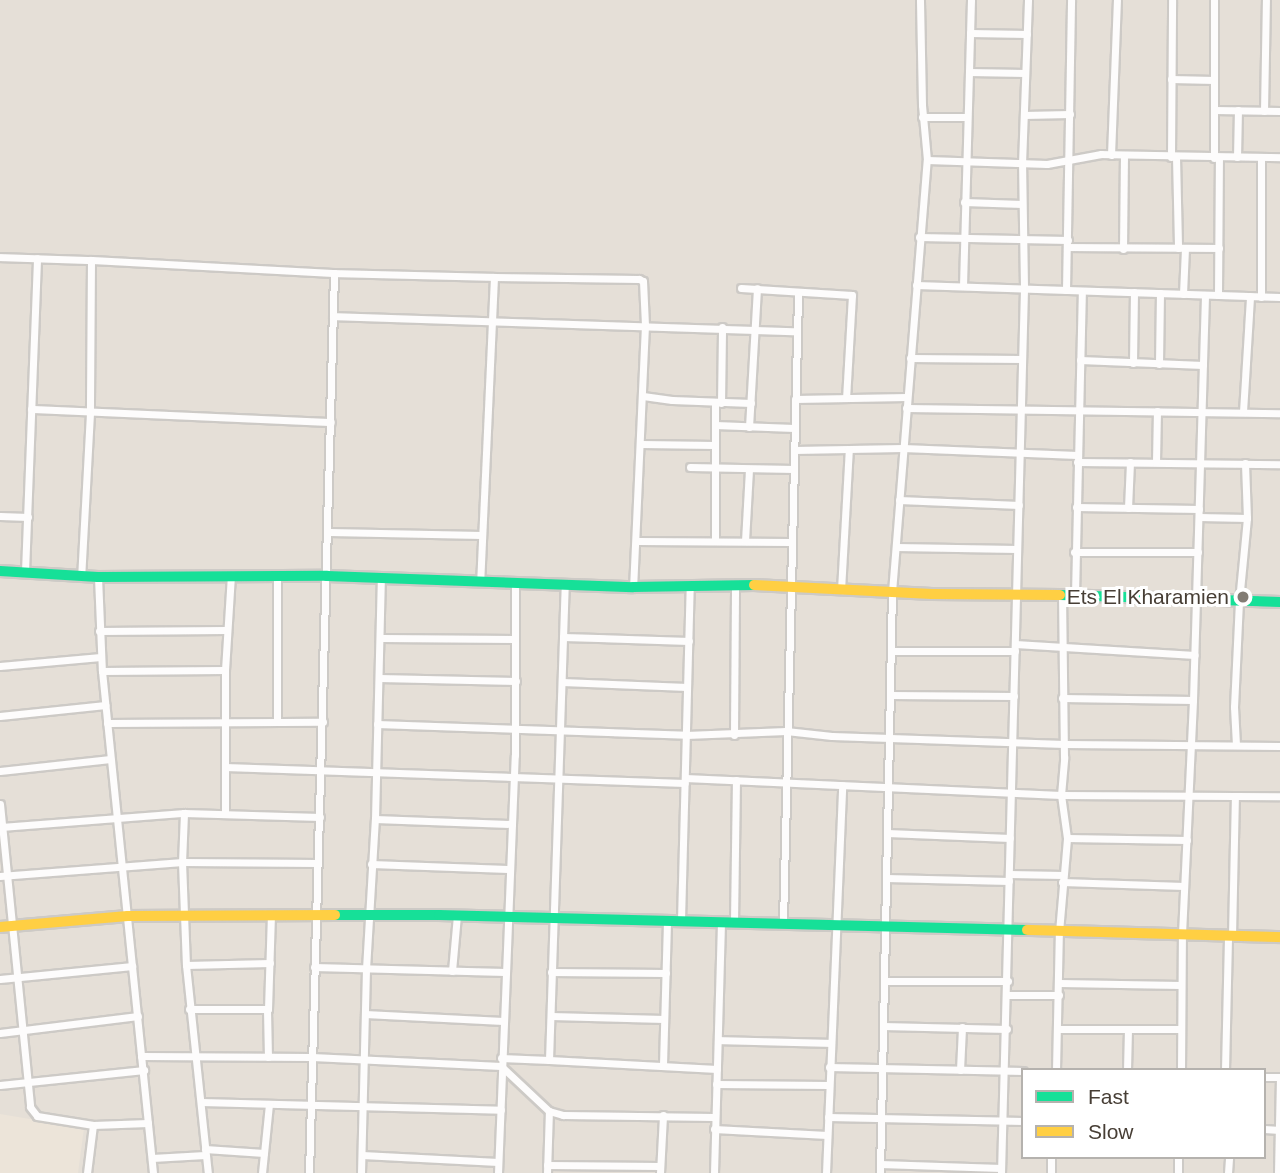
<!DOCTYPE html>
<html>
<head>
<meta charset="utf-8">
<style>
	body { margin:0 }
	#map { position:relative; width:1280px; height:1173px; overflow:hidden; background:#f0eeea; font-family:Helvetica,sans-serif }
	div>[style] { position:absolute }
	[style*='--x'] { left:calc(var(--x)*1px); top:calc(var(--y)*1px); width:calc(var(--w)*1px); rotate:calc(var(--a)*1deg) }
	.residential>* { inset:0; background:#e5dfd7 }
	.education>* { inset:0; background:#ece4d9 }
	.roads { filter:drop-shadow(2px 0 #cdcac6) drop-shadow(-2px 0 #cdcac6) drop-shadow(0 2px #cdcac6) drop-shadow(0 -2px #cdcac6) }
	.street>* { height:7px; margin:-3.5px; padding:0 3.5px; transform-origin:3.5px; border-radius:3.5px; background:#fdfcfc }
	.fast>* { height:10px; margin:-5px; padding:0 5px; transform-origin:5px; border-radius:5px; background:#16e098 }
	.slow>* { height:10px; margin:-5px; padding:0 5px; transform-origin:5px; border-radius:5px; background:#ffcf43 }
	.dots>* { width:19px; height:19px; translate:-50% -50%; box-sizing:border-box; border:4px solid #fff; border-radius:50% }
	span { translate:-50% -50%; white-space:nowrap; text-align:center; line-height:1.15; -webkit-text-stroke:6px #fff; paint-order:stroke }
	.poi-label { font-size:21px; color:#473e35 }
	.right { translate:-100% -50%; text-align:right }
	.legend { position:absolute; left:1021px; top:1068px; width:245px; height:91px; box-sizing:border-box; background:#fff; border:2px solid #b5b2ae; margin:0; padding:9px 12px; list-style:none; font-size:21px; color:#473e35 }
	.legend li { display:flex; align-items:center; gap:14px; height:35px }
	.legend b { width:35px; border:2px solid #b5b2ae }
</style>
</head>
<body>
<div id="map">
	<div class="residential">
		<div style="clip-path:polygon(evenodd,0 0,1280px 0,1280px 1173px,0 1173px,0 0,1023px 1070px,1264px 1070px,1264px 1157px,1023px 1157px,1023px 1070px)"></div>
	</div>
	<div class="education">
		<div style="clip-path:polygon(0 1114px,84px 1128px,78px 1173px,0 1173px)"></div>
	</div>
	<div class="roads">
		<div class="street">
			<div style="--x:970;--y:33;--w:57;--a:1"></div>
			<div style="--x:969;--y:72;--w:56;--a:1"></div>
			<div style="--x:1171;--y:79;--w:43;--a:1.3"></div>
			<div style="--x:1214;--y:110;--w:66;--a:0.9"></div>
			<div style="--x:1264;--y:111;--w:111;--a:-89"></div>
			<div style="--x:1024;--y:115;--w:46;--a:-1.2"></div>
			<div style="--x:922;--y:117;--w:45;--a:0"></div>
			<div style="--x:1111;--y:155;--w:155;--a:-87.8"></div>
			<div style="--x:1171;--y:157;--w:157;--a:-89.6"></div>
			<div style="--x:1176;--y:157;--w:91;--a:88.7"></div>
			<div style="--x:1237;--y:157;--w:47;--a:-88.8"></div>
			<div style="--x:1261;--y:157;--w:140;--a:90"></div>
			<div style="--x:1214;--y:158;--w:158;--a:-90"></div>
			<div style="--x:927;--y:160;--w:120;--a:1.9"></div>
			<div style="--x:1047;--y:164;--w:55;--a:-10.5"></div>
			<div style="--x:1101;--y:154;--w:179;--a:1"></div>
			<div style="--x:964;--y:202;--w:58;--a:2"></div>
			<div style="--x:919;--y:237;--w:149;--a:1.2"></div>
			<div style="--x:1067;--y:247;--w:152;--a:0.4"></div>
			<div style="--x:1123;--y:249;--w:94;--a:-89.4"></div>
			<div style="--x:0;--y:257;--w:91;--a:1.9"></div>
			<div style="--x:91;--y:260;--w:153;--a:90.4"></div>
			<div style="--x:90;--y:413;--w:164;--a:93.1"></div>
			<div style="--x:91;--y:260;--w:243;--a:3.1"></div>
			<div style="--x:334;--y:273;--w:900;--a:91.59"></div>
			<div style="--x:334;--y:273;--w:160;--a:1.4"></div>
			<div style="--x:494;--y:277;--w:304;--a:92.6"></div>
			<div style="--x:494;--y:277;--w:145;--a:0.8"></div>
			<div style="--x:639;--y:279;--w:4;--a:27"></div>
			<div style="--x:643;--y:281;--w:44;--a:87.4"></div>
			<div style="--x:645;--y:325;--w:262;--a:92.6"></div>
			<div style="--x:916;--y:285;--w:364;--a:1.9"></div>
			<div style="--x:963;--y:286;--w:286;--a:-88.4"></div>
			<div style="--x:741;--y:288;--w:111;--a:3.6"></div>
			<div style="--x:852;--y:295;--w:103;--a:93.3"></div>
			<div style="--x:1066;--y:290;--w:290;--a:-89"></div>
			<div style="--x:1183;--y:294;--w:46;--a:-87.5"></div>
			<div style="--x:1218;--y:295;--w:137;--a:-89.6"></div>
			<div style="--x:333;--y:316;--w:464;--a:1.9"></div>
			<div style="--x:910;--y:358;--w:112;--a:0.5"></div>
			<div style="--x:1080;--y:360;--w:123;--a:2.3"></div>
			<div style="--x:1133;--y:363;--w:71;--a:-89.2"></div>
			<div style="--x:1159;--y:364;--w:71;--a:-89.2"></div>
			<div style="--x:643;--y:396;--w:29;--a:8"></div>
			<div style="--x:672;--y:400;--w:79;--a:2.2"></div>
			<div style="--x:795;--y:399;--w:112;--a:-1"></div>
			<div style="--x:715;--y:403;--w:138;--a:90"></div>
			<div style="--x:721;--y:403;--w:76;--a:-89.2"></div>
			<div style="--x:906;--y:408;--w:374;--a:0.8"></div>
			<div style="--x:31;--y:409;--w:300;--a:2.5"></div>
			<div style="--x:1243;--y:412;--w:116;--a:-86.5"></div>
			<div style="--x:715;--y:425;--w:79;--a:2.2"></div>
			<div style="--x:749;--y:427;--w:139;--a:-86.7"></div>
			<div style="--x:641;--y:444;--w:74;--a:0.8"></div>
			<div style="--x:794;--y:450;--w:109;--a:-1.1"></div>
			<div style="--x:903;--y:448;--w:174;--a:2.3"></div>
			<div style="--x:1077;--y:462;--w:203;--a:0.6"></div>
			<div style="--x:1156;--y:462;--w:51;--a:-88.9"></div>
			<div style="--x:690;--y:467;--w:104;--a:1.1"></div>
			<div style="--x:899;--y:500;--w:120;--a:2.4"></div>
			<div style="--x:1076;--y:507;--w:123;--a:0.9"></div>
			<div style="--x:1128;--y:508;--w:46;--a:-87.5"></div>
			<div style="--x:0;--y:516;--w:28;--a:2"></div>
			<div style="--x:1199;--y:517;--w:48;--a:1.2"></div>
			<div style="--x:329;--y:532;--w:153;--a:1.1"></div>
			<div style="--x:637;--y:541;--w:154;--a:0.4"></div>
			<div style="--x:745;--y:541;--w:71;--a:-86.8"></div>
			<div style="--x:896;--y:547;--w:121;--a:0.9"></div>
			<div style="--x:1074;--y:552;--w:124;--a:0"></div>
			<div style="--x:25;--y:572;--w:314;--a:-87.8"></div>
			<div style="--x:98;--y:577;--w:94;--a:87.6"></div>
			<div style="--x:102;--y:671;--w:505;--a:84.2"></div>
			<div style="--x:841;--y:590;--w:141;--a:-86.8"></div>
			<div style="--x:1075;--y:595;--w:304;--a:-88.7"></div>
			<div style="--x:99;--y:631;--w:128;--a:-0.4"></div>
			<div style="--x:563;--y:637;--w:126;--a:1.8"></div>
			<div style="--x:381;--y:638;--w:134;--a:0.4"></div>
			<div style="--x:1015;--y:644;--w:180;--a:3.5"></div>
			<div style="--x:891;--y:651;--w:124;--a:0"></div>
			<div style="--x:0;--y:666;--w:101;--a:-5.1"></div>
			<div style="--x:102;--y:671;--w:123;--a:-0.5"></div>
			<div style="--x:225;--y:670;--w:95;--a:-86.4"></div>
			<div style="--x:379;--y:678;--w:137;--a:1.3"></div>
			<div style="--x:562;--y:682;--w:125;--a:2.3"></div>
			<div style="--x:890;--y:695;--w:124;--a:0.5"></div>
			<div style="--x:1062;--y:698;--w:131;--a:0.9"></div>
			<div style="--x:0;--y:716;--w:106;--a:-6"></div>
			<div style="--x:277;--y:722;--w:146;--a:-90"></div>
			<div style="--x:107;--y:723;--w:216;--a:-0.3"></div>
			<div style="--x:377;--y:724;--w:309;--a:2"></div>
			<div style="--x:686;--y:735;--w:100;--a:-2.3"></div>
			<div style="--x:786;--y:731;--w:46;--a:6.2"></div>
			<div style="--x:832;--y:736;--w:232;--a:2"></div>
			<div style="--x:1064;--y:744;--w:216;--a:0.5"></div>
			<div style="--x:734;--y:735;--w:150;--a:-89.6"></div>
			<div style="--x:1236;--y:745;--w:38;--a:-93"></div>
			<div style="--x:1234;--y:707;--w:106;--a:-87.3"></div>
			<div style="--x:1239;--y:601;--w:83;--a:-84.5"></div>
			<div style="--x:1247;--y:518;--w:55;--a:-92.1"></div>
			<div style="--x:225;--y:767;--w:460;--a:2"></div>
			<div style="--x:0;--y:771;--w:111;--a:-6.2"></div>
			<div style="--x:685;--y:778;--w:376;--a:2.6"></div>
			<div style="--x:1061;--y:795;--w:219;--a:0.3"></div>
			<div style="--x:0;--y:804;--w:304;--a:84.3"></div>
			<div style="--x:30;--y:1107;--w:11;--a:52"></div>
			<div style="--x:37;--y:1116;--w:57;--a:9.1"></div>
			<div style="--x:184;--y:813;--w:49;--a:92.3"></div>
			<div style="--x:182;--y:862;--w:103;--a:87.8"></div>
			<div style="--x:186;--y:965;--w:209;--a:84"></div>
			<div style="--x:225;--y:814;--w:144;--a:-90"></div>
			<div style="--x:375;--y:819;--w:137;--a:2.1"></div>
			<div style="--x:1;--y:827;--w:184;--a:-4.4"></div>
			<div style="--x:184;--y:813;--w:136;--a:1.7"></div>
			<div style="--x:887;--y:833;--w:123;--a:2.3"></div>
			<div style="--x:1067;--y:838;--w:120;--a:1"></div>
			<div style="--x:371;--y:864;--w:139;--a:2.1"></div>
			<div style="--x:1009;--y:874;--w:54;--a:1.1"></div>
			<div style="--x:0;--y:876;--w:183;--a:-4.4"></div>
			<div style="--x:182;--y:862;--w:136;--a:0.4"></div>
			<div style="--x:886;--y:878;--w:123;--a:1.4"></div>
			<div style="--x:1062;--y:882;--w:122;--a:1.9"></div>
			<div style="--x:681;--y:920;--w:335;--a:-88.5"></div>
			<div style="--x:734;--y:922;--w:142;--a:-89.2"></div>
			<div style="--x:783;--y:923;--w:629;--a:-88.63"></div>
			<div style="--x:1232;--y:936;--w:140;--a:-88.8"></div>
			<div style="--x:186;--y:965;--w:84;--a:-1.4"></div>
			<div style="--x:314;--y:967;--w:191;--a:1.5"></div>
			<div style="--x:452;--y:971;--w:56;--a:-84.9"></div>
			<div style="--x:551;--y:972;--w:115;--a:0.5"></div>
			<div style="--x:0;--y:979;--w:133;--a:-5.6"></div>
			<div style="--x:884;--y:981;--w:124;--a:0"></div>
			<div style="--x:1059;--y:983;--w:122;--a:0.9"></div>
			<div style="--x:1008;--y:995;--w:51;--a:0"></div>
			<div style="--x:189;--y:1009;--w:79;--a:0"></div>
			<div style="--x:268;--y:1009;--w:94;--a:-88.2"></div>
			<div style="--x:267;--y:1010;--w:47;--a:88.8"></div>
			<div style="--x:365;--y:1014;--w:138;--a:2.9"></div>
			<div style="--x:551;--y:1016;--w:113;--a:1.5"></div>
			<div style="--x:883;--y:1026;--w:124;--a:1.4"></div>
			<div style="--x:1058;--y:1029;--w:123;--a:0"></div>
			<div style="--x:0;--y:1033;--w:139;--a:-7"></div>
			<div style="--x:718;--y:1040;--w:112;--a:1.5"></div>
			<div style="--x:141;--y:1056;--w:171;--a:0.3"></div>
			<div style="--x:312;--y:1057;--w:189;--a:2.7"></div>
			<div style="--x:501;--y:1066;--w:66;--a:43.2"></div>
			<div style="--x:549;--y:1111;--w:15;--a:16"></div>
			<div style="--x:563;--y:1115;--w:151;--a:0.8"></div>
			<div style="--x:501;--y:1058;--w:48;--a:2.4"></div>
			<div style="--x:549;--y:1060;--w:475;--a:-88.1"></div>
			<div style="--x:549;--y:1060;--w:168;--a:3.1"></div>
			<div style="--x:663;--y:1065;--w:145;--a:-88.4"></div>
			<div style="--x:829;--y:1067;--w:194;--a:1.2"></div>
			<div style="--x:960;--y:1070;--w:43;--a:-87.3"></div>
			<div style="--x:1056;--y:1070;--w:138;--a:-88.8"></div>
			<div style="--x:1059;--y:932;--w:94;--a:-85.1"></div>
			<div style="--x:1067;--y:838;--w:43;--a:-97.9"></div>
			<div style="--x:1061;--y:795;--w:38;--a:-85"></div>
			<div style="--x:1064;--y:757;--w:162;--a:-90.7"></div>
			<div style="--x:1127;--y:1070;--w:41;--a:-88.6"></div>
			<div style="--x:1181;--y:1070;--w:136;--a:-89.6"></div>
			<div style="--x:1182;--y:934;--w:234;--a:-87.3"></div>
			<div style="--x:1193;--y:700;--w:405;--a:-88.3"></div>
			<div style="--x:1225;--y:1070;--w:134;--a:-88.7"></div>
			<div style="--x:1264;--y:1077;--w:16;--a:0"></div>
			<div style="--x:716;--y:1084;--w:113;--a:0.5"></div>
			<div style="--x:0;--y:1085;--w:145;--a:-5.9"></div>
			<div style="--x:201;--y:1102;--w:300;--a:1.5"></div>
			<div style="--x:828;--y:1117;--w:195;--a:1.2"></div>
			<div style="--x:714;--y:1129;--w:113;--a:3"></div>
			<div style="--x:1264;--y:1129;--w:16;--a:4"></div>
			<div style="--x:205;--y:1149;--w:59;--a:3.9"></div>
			<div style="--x:362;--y:1155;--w:136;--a:2.9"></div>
			<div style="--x:152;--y:1158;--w:53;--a:-3.2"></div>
			<div style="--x:880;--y:1164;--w:121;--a:1.9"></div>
			<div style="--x:547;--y:1165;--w:113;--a:0.5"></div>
			<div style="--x:87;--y:1173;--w:48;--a:-82.9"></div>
			<div style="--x:93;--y:1125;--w:55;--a:-2.1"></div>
			<div style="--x:262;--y:1173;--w:69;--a:-84.2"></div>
			<div style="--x:361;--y:1173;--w:204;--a:-88.6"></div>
			<div style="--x:366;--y:969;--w:150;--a:-86.6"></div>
			<div style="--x:375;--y:819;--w:239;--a:-88.6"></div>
			<div style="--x:498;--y:1173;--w:418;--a:-87.7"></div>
			<div style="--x:515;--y:755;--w:173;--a:-90"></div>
			<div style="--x:547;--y:1173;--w:62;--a:-88.2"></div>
			<div style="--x:660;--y:1173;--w:58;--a:-87"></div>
			<div style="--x:714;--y:1173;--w:252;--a:-88.4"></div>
			<div style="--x:826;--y:1173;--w:388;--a:-87.6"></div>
			<div style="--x:880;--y:1173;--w:581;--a:-88.82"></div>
			<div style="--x:892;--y:592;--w:433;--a:-85.4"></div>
			<div style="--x:927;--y:160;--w:55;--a:-95.2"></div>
			<div style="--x:922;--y:105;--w:105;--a:-91.1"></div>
			<div style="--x:1001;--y:1173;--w:886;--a:-88.51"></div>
			<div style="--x:1024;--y:287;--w:123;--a:-90.9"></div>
			<div style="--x:1022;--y:164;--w:164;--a:-87.9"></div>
			<div style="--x:1051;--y:1173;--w:16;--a:-90"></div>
			<div style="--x:1178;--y:1173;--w:16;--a:-90"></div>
			<div style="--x:1228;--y:1173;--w:16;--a:-86"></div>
			<div style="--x:1278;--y:1173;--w:94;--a:-88.8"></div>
		</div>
		<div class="fast">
			<div style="--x:0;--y:571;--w:98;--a:3.5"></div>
			<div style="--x:98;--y:577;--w:229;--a:-0.3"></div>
			<div style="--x:327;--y:576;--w:306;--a:2.1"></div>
			<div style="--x:633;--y:587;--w:121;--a:-0.9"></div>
			<div style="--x:1060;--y:595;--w:220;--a:1.8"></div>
			<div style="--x:335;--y:915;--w:104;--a:0"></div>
			<div style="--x:439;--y:915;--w:588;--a:1.46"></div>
		</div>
		<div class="slow">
			<div style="--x:754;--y:585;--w:178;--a:2.9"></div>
			<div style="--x:932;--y:594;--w:128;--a:0.4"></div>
			<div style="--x:0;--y:927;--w:128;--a:-4.9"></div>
			<div style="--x:128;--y:916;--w:207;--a:-0.3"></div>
			<div style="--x:1027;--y:930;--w:253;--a:1.6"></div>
		</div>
	</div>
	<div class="dots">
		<div style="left:1243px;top:597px;background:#827c74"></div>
	</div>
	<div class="poi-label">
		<span class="right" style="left:1229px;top:597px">Ets El Kharamien</span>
	</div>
	<ul class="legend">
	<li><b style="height:9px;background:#16e098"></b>Fast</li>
	<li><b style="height:9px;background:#ffcf43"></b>Slow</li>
	</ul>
</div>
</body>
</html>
